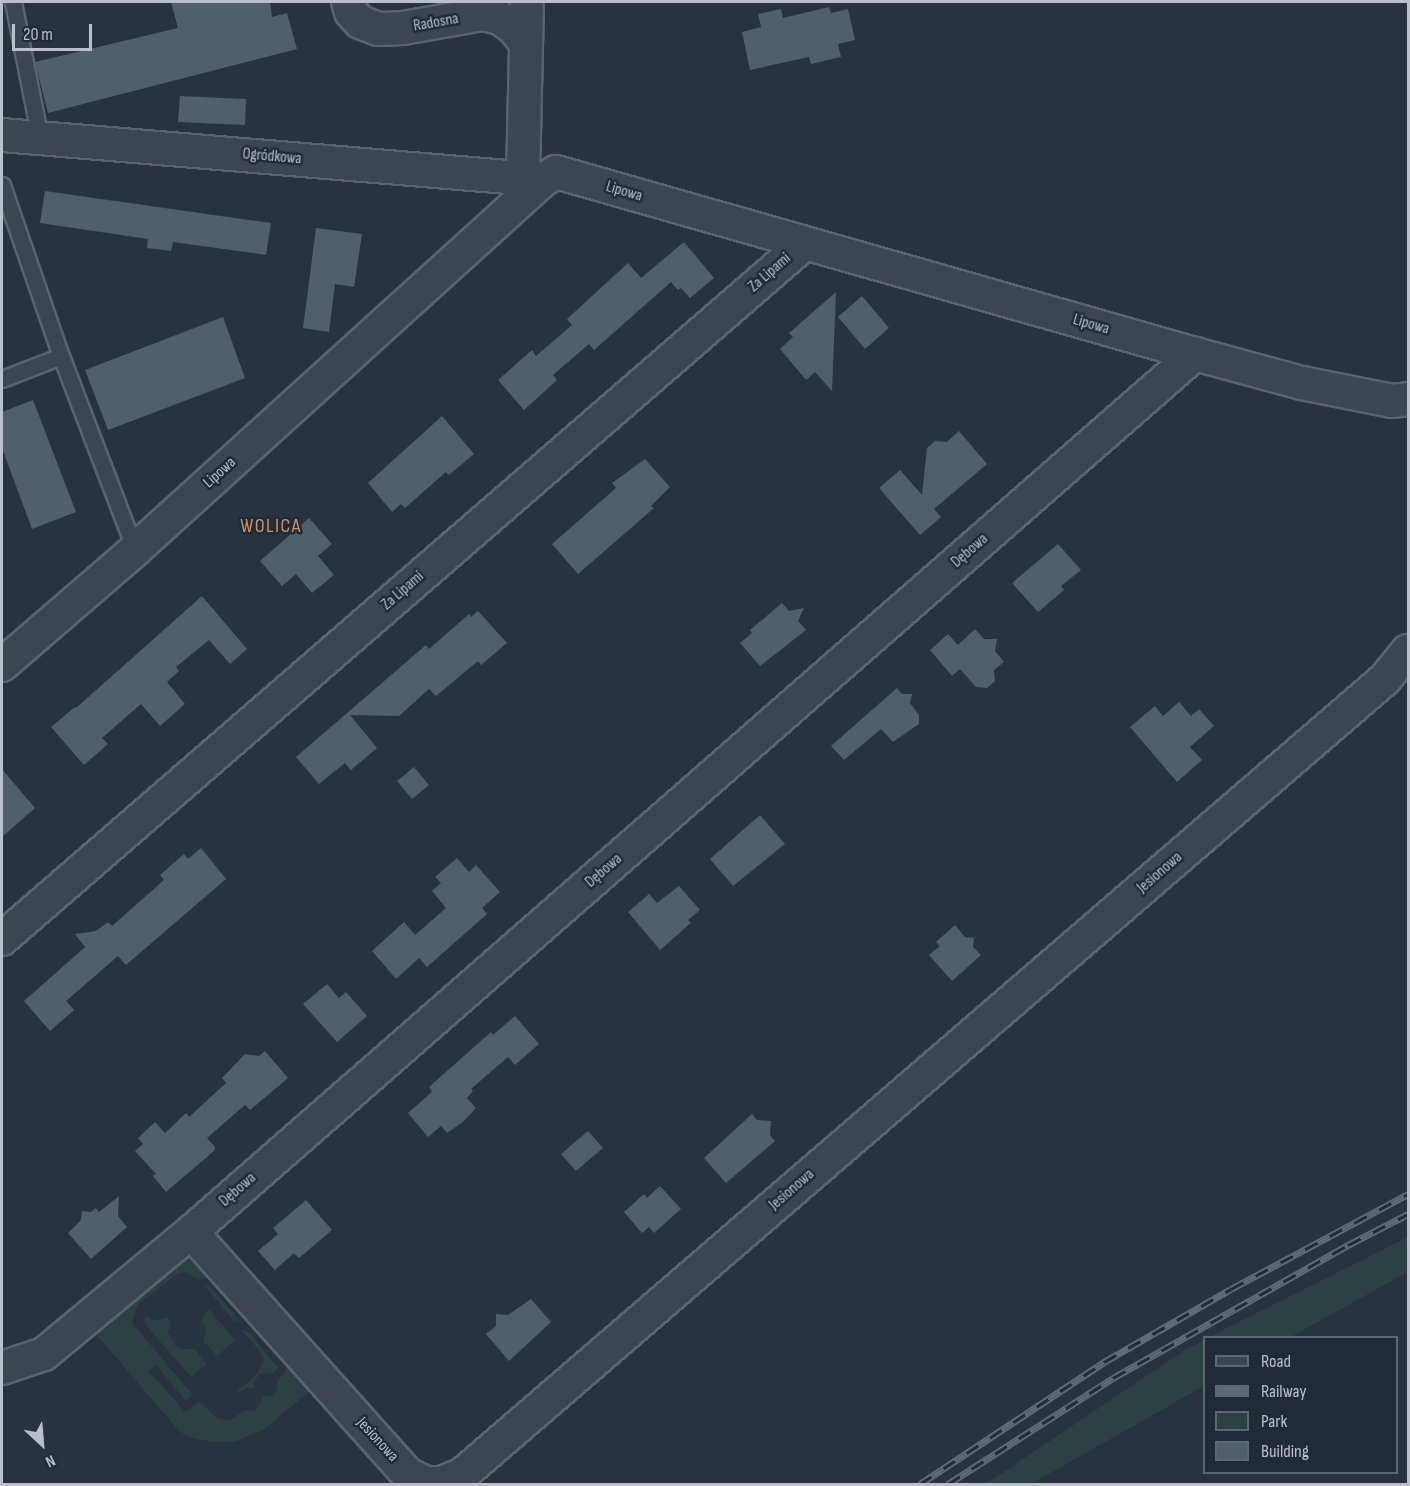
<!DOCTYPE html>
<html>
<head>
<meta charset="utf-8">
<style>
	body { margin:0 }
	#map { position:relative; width:1410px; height:1486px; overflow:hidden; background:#29333f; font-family:"Sofia Sans Condensed",sans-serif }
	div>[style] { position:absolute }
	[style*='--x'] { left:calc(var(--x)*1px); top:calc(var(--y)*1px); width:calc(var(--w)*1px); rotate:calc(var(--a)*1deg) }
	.green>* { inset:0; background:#2c4141 }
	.building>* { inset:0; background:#525e6a }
	.roads { filter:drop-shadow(2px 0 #5b636d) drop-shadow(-2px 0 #5b636d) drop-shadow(0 2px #5b636d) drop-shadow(0 -2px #5b636d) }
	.service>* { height:15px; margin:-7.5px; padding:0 7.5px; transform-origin:7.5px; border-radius:7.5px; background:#3d4550 }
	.minor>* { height:32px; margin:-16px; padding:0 16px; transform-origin:16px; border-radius:16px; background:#3d4550 }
	.rail>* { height:7px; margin-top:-3.5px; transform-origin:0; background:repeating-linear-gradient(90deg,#212a35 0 14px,#5f6a76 0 28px); box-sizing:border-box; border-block:2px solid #5f6a76 }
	span { translate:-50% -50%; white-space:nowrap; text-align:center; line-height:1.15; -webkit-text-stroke:5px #212a35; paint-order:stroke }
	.street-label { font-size:16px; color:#bac0ca }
	.quarter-label { font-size:20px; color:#cc9672; letter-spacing:1.5px }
	.frame { position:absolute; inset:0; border:3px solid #bac0ca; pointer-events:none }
	.legend { position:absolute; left:1203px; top:1336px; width:195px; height:138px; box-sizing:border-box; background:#212a35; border:2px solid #5e6671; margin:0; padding:8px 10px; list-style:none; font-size:18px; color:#bac0ca }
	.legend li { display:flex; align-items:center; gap:12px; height:30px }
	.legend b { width:30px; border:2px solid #5e6671 }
	.north { position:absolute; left:12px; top:1414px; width:60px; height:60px; -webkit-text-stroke:4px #212a35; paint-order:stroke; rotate:154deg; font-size:16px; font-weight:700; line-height:24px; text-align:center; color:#bac0ca }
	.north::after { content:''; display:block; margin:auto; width:21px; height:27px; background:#bac0ca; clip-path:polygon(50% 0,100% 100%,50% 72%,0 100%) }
	.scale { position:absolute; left:12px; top:24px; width:80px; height:27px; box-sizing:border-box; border:3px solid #bac0ca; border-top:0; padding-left:8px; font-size:18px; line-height:21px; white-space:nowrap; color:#bac0ca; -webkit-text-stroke:4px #212a35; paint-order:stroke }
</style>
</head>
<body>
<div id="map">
	<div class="green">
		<div style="clip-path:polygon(1408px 1237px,1408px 1272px,1291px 1337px,1209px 1337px)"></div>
		<div style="clip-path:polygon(181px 1256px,198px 1257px,212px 1277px,198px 1280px,186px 1272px,179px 1273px,138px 1304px,132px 1323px,193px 1395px,186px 1401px,156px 1365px,149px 1371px,185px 1412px,199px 1402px,216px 1417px,230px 1421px,243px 1411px,256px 1410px,262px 1401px,261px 1396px,272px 1396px,276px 1392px,278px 1381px,287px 1369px,287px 1362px,319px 1384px,263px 1430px,235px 1441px,213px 1442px,196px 1439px,180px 1432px,90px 1327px)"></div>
		<div style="clip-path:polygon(205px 1286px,210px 1286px,241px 1322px,233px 1320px)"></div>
		<div style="clip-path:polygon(209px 1309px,235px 1340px,217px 1356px,203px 1341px,206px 1330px,202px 1319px)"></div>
		<div style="clip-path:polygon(145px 1315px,153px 1321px,168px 1317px,171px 1322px,168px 1332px,174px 1344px,180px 1349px,195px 1349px,207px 1364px,191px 1377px,145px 1324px)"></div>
		<div style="clip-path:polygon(241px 1329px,250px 1333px,278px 1368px,273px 1373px,260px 1374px,254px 1381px,254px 1389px,247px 1387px,238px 1393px,235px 1393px,255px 1376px,264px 1361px,262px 1354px)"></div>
		<div style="clip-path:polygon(1204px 1340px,1204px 1386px,1031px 1484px,986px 1484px,1185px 1350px)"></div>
	</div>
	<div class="building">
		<div style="clip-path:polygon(171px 2px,270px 2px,272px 17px,287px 13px,297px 49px,48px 113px,35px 62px,178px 28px)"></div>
		<div style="clip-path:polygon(829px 7px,831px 13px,848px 9px,855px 40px,838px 44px,841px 57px,811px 64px,809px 57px,750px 70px,742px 32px,761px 27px,758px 14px,781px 9px,783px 18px)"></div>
		<div style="clip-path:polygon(180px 96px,246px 99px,245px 125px,178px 122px)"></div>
		<div style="clip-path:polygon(45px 191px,271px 223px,266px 255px,173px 242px,171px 251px,147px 248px,148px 239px,40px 223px)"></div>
		<div style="clip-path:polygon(316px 228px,362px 234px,354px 287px,335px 284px,329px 332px,303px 328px)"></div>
		<div style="clip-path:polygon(684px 242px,714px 278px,690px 298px,681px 288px,678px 290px,671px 282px,594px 350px,589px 344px,553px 375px,557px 380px,524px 410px,498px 380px,532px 350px,536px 356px,572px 325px,567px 319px,628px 263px,641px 278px)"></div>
		<div style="clip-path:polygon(836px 292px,832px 391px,815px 372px,806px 380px,780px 349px,793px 337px,789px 333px)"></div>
		<div style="clip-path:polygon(862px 296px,889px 328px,865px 349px,838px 317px)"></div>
		<div style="clip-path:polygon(223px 317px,245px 378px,108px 430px,85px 370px)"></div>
		<div style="clip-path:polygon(33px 400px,76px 512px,32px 529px,2px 448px,2px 412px)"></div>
		<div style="clip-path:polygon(442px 416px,474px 454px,449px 475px,446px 472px,405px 508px,401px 504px,392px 512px,368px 483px)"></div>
		<div style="clip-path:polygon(959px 431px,987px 464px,934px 509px,941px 517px,920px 535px,879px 488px,900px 470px,922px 495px,927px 448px,935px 441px,947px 442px)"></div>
		<div style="clip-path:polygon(645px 459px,670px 487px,651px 506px,654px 508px,578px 574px,552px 544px,616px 488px,612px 483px)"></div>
		<div style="clip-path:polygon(309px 518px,332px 544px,318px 556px,334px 575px,312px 593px,296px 574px,282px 586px,260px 561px)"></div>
		<div style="clip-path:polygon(1058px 544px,1081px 570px,1061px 586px,1064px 590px,1038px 612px,1012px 583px)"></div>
		<div style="clip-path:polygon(202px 596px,247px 649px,230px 664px,209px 640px,176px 667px,179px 671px,167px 682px,185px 704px,160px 726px,141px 704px,102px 738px,108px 744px,84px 765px,51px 727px,75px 707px,76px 708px)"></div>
		<div style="clip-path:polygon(782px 603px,789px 611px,804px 608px,798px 621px,806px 630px,760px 666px,740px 643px,752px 633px,750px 630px)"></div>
		<div style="clip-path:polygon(478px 611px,507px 643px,481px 665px,478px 661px,436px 696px,429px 689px,399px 716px,350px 715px,377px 748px,351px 770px,345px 763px,319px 784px,296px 757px,426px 645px,429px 649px,469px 614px,471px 617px)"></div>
		<div style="clip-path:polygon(975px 629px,984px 639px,997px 639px,995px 651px,1004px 662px,994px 670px,995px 681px,987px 688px,976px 687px,960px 669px,952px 676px,930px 650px,948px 634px,958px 645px)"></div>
		<div style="clip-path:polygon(897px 688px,902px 694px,912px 694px,910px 703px,919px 715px,919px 724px,893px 742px,881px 729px,844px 760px,831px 746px)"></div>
		<div style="clip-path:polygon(1179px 702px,1191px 716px,1199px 709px,1214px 726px,1190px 747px,1202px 760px,1177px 782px,1130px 727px,1155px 706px,1163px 716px)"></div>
		<div style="clip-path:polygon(414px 767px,429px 785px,412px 799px,397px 781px)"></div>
		<div style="clip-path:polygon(2px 769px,35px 808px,2px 837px)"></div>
		<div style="clip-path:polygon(760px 815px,785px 844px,733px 886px,710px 859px)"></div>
		<div style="clip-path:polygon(201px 848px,226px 879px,126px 965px,118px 956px,66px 1001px,74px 1010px,50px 1031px,24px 1001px,85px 947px,75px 934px,96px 931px,108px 922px,112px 926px,164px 880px,160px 875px,184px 854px,188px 859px)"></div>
		<div style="clip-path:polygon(457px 858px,469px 872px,476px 865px,500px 892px,482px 908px,487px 914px,427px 967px,419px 958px,396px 979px,372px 951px,404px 922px,415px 935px,446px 908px,432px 891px,441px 883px,435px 877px)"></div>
		<div style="clip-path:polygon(679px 886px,700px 910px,688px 920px,691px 923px,660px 950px,628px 912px,649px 894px,657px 903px)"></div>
		<div style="clip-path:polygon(955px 925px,965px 937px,974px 938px,973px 947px,981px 955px,952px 981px,929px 955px,940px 946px,936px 942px)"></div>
		<div style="clip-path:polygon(327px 984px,339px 998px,346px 992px,367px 1016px,337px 1042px,303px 1004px)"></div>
		<div style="clip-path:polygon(515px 1016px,539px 1044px,515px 1065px,508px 1057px,471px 1089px,473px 1091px,467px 1098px,476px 1108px,463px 1122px,447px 1133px,441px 1126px,428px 1137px,408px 1113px,432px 1092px,429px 1087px,491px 1032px,493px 1035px)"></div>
		<div style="clip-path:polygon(265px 1051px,288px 1078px,250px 1110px,245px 1105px,207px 1138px,215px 1147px,214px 1151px,166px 1192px,153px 1176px,156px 1174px,135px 1151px,143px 1144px,138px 1138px,155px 1122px,165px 1133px,186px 1113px,189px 1117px,226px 1083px,222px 1078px,245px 1054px,259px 1056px)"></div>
		<div style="clip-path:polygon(752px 1114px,757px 1120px,771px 1121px,770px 1135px,775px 1141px,726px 1183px,704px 1158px)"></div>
		<div style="clip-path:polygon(588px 1131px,603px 1148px,576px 1171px,561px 1154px)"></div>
		<div style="clip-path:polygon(660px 1186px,681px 1209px,654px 1233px,649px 1227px,642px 1233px,624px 1212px,644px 1194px,647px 1198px)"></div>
		<div style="clip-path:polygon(119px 1196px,118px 1216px,127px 1227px,91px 1259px,68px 1233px,81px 1220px,82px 1211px,91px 1212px,96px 1208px,99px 1212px)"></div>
		<div style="clip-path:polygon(306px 1200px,332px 1230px,299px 1258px,294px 1253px,275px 1270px,258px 1251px,278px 1234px,273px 1228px)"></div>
		<div style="clip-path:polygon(531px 1299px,551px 1322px,509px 1361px,486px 1334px,496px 1326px,496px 1314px,508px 1315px)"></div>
	</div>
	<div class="roads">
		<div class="service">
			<div style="--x:13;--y:2;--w:139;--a:78.8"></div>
			<div style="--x:2;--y:185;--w:181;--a:71"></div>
			<div style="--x:61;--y:356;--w:208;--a:69.1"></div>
			<div style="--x:2;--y:379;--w:63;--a:-21.3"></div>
		</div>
		<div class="minor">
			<div style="--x:348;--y:2;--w:10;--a:73"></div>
			<div style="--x:351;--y:12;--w:13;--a:48"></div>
			<div style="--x:360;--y:22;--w:19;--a:21"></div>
			<div style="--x:378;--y:29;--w:25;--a:-2"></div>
			<div style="--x:403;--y:28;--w:81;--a:-9.9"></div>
			<div style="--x:483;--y:14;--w:17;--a:13"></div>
			<div style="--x:500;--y:18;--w:17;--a:36"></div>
			<div style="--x:514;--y:28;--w:20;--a:53"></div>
			<div style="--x:2;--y:135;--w:543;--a:4.75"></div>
			<div style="--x:523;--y:179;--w:177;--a:-88.7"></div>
			<div style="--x:2;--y:665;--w:176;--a:-40.8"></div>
			<div style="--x:135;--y:550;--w:551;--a:-42.2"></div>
			<div style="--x:543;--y:180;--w:15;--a:-32"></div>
			<div style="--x:556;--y:172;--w:664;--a:15.9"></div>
			<div style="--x:1195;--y:354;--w:111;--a:15.2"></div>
			<div style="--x:1302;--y:383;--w:92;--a:11.3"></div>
			<div style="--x:1392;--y:401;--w:16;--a:-7"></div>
			<div style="--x:2;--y:939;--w:1061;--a:-40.91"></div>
			<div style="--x:191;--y:1232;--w:324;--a:48.2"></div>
			<div style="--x:407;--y:1474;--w:21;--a:25"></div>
			<div style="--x:426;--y:1483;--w:15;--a:0"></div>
			<div style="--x:441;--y:1483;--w:24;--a:-22"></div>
			<div style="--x:463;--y:1474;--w:1217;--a:-40.77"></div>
			<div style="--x:1385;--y:679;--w:36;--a:-51"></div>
			<div style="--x:2;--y:1368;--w:44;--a:-18.4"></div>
			<div style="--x:44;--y:1354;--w:191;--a:-39.7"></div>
			<div style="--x:191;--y:1232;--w:1334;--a:-41.17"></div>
		</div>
	</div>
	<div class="rail">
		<div style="--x:920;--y:1484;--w:221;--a:-33.5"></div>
		<div style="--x:1104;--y:1362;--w:146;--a:-29.9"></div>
		<div style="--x:1231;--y:1289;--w:201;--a:-28.2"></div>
		<div style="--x:948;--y:1484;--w:196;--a:-32.7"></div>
		<div style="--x:1113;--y:1378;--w:270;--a:-29.5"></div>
		<div style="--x:1348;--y:1245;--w:68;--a:-27.3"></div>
	</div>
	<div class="street-label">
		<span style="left:436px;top:23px;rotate:-10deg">Radosna</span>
		<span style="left:272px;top:157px;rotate:5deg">Ogródkowa</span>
		<span style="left:624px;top:192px;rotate:16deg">Lipowa</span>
		<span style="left:770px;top:273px;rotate:-41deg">Za Lipami</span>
		<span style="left:1091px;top:325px;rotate:16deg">Lipowa</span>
		<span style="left:220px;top:473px;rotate:-42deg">Lipowa</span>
		<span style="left:970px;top:551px;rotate:-41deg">Dębowa</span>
		<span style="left:403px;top:591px;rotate:-41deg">Za Lipami</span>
		<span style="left:604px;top:871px;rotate:-41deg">Dębowa</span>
		<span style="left:1160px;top:873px;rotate:-41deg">Jesionowa</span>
		<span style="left:238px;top:1190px;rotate:-41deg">Dębowa</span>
		<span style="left:792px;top:1190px;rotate:-41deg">Jesionowa</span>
		<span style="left:377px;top:1440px;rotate:48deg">Jesionowa</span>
	</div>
	<div class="quarter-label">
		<span style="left:271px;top:526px">WOLICA</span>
	</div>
	<div class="frame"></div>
	<ul class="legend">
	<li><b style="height:8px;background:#3d4550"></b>Road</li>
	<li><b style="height:8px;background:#5f6a76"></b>Railway</li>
	<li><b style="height:16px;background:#2c4141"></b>Park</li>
	<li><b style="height:16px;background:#525e6a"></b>Building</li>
	</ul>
	<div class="north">N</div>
	<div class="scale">20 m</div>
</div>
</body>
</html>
